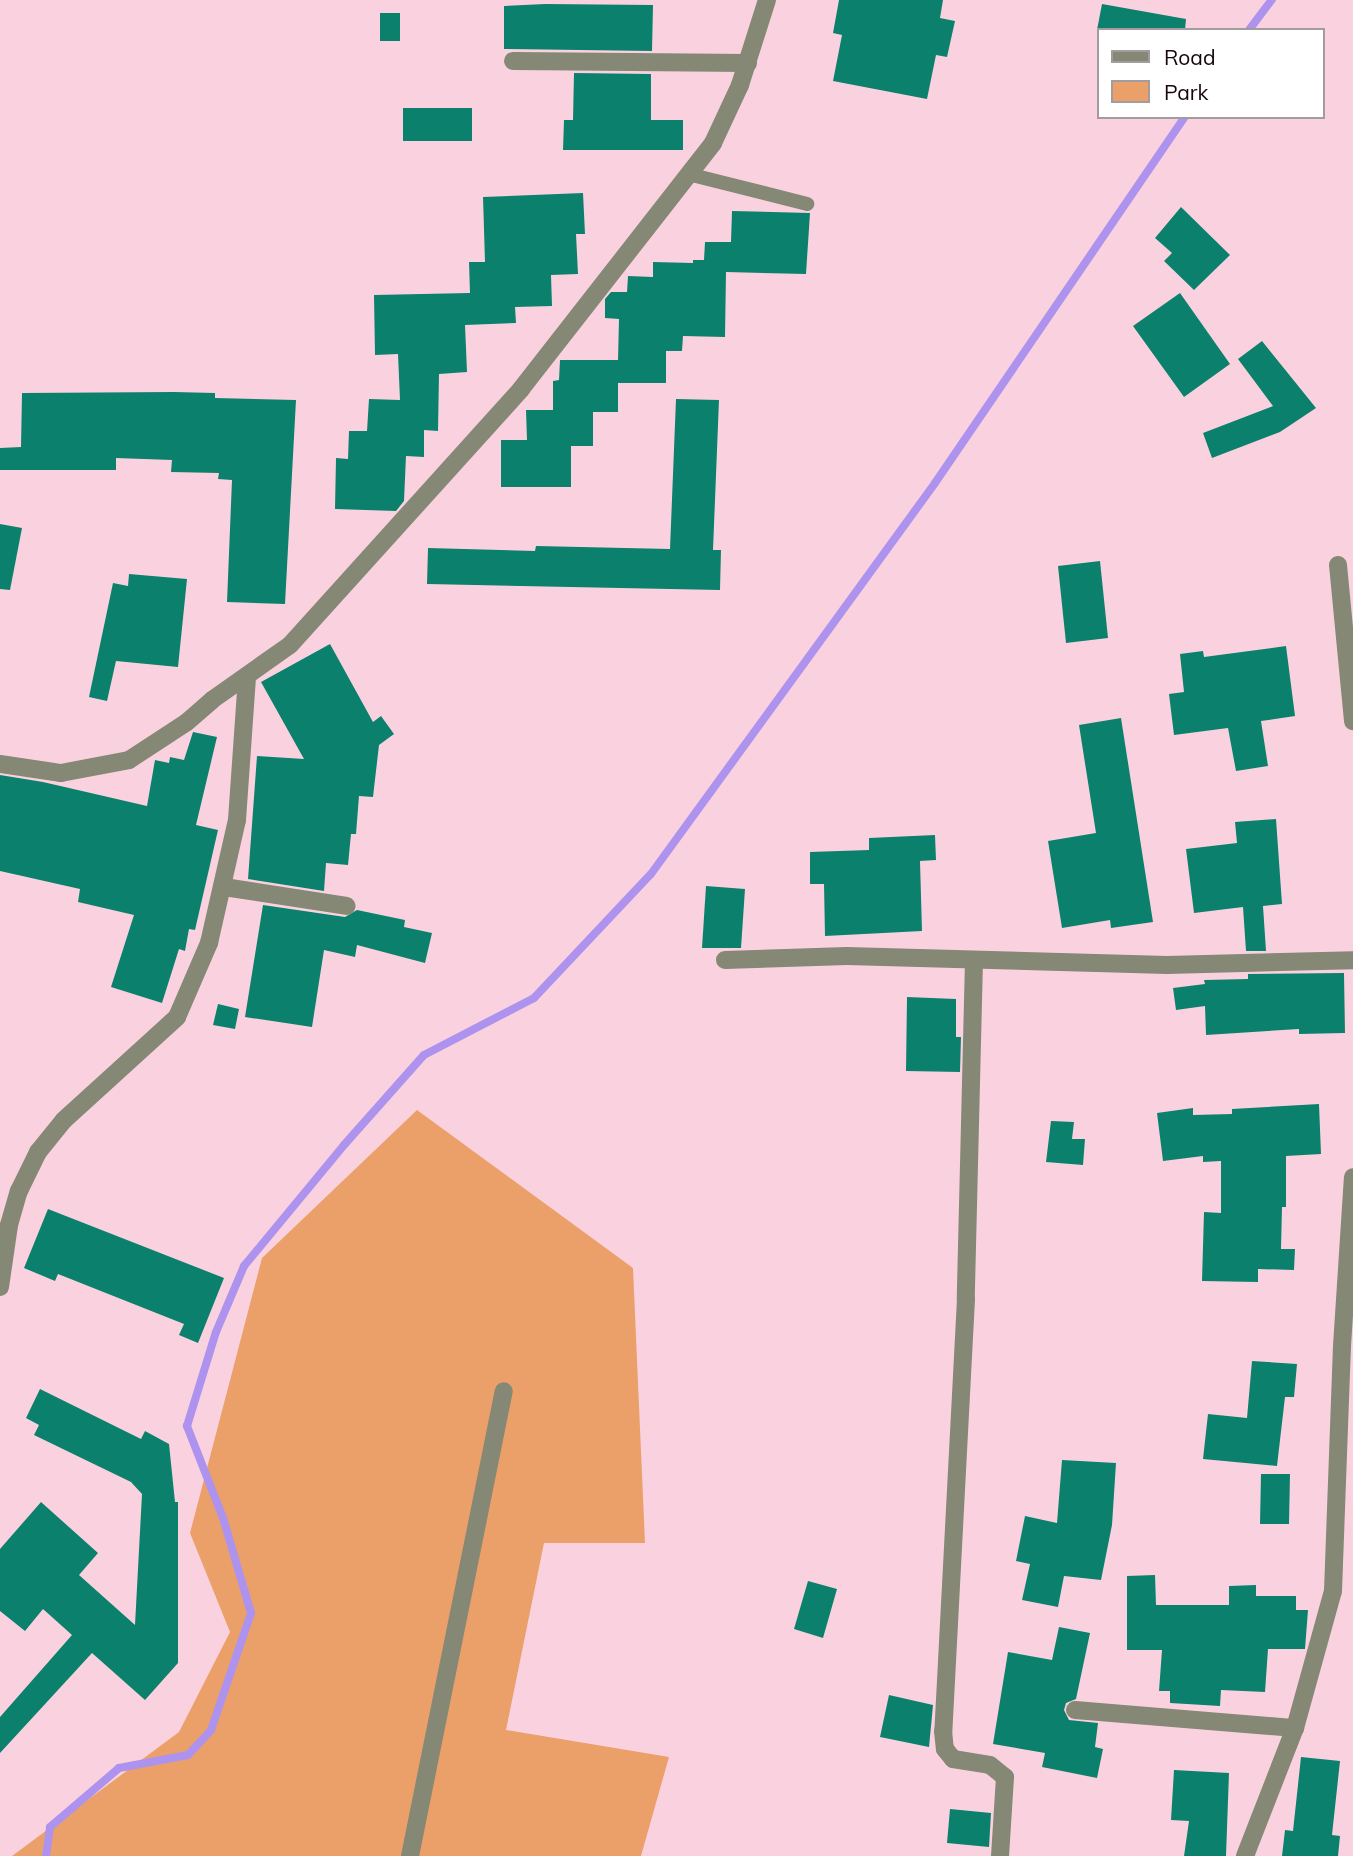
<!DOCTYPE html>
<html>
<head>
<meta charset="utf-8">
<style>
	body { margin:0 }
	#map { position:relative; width:1353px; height:1856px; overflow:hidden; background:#fad2df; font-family:Mulish,sans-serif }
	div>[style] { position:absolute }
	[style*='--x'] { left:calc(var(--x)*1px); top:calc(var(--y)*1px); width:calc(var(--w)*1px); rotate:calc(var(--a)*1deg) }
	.green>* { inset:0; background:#eba06a }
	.stream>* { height:8px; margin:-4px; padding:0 4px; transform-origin:4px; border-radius:4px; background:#ad93ee }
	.building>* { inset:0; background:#0b806c }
	.lane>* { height:14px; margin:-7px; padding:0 7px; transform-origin:7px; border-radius:7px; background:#848875 }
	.street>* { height:18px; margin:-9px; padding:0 9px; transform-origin:9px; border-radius:9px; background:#848875 }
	span { translate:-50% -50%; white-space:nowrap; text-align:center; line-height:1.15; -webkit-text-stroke:7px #fff; paint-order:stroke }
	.legend { position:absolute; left:1097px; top:28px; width:228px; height:91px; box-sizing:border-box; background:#fff; border:2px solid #a29c9e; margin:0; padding:9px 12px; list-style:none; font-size:21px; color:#17070d }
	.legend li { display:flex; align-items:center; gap:14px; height:35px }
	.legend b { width:35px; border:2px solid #a29c9e }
</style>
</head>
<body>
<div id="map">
	<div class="green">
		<div style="clip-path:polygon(417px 1110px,633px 1268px,645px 1543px,544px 1543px,506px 1730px,669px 1757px,641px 1856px,12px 1856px,179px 1732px,230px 1632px,190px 1533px,262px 1258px)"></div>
	</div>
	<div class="stream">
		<div style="--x:1249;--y:30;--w:38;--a:-53"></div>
		<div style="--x:46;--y:1856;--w:29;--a:-82"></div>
		<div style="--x:50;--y:1827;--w:91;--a:-40.5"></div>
		<div style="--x:119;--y:1768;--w:70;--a:-10.7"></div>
		<div style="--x:188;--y:1755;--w:34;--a:-47"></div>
		<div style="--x:211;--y:1730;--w:124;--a:-71.1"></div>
		<div style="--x:251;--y:1613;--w:99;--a:-106.4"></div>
		<div style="--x:223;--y:1518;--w:99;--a:-111.4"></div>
		<div style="--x:187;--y:1426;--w:98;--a:-72.9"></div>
		<div style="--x:216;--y:1332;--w:72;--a:-67"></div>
		<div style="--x:244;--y:1266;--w:157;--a:-50.4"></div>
		<div style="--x:344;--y:1145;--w:120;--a:-48.4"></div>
		<div style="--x:424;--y:1055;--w:124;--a:-27.4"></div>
		<div style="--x:534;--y:998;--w:170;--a:-46.7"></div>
		<div style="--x:651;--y:874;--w:483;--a:-54"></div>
		<div style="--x:935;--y:483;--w:443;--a:-55.7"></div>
	</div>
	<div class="building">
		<div style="clip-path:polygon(839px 0,943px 0,940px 18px,955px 21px,947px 57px,936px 55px,927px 99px,833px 81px,842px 35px,833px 33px)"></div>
		<div style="clip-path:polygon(545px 4px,653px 5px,652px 51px,504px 49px,504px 6px)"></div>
		<div style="clip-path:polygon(1102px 4px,1186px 19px,1185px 30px,1097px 30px)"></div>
		<div style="clip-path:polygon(380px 13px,400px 13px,400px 41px,380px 41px)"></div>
		<div style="clip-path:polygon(574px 73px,651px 74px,651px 120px,683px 120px,683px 150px,563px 150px,564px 120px,573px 120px)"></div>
		<div style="clip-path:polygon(403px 108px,472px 108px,472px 141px,403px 141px)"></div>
		<div style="clip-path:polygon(583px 193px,585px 234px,576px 234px,578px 274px,551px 275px,552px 306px,515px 307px,516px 323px,465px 325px,467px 372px,439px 374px,438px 431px,424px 430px,424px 457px,406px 456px,404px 501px,396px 511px,335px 509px,336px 458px,348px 459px,349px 431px,367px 431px,369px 399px,400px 400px,398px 354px,375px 355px,374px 295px,470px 293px,469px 262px,485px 262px,483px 197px)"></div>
		<div style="clip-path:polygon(1181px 207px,1230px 255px,1194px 290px,1164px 261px,1172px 253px,1155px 238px)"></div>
		<div style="clip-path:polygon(732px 211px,810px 213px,806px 274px,726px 272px,725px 337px,683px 336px,682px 351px,666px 351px,666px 383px,618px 383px,618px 412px,593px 412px,593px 446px,571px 446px,571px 487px,501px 487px,501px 440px,527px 440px,526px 410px,553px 410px,553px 381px,559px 380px,560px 360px,618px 360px,619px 319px,605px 318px,605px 299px,611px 292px,627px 292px,628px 276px,653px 277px,653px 262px,693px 263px,693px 260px,704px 260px,705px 242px,731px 242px)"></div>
		<div style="clip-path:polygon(1180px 293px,1230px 364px,1184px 397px,1133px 326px)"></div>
		<div style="clip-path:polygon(1262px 341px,1316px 408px,1280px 432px,1212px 458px,1203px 433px,1273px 406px,1238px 359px)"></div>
		<div style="clip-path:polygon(174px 392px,215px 393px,215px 398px,296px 400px,285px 604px,227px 602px,232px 480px,218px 479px,219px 473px,171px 472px,172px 460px,116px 458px,116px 470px,0 470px,0 448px,21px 447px,22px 393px)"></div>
		<div style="clip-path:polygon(676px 399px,719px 400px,713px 550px,721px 550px,720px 590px,427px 584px,428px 548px,535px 551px,536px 546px,670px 549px)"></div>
		<div style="clip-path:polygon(0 524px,22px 528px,10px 590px,0 589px)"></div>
		<div style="clip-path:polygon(1100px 561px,1108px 638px,1066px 643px,1058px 566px)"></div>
		<div style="clip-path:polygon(129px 574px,187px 579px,178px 667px,116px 661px,107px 701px,89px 697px,113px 583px,128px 586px)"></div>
		<div style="clip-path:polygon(330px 644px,373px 722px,381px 716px,394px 734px,379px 745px,373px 797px,359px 796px,356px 834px,351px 834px,348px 865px,326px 863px,324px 891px,248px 879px,257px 756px,304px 759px,261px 682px)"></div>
		<div style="clip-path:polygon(1286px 646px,1295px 716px,1261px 721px,1268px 766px,1236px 771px,1228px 728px,1174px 735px,1169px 694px,1184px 692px,1180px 654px,1203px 651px,1204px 657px)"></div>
		<div style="clip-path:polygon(1121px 718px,1153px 922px,1111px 928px,1110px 920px,1062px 928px,1048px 841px,1096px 833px,1079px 725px)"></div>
		<div style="clip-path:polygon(193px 732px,217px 737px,196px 825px,218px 830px,195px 930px,189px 929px,185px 951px,179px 949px,162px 1003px,111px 987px,134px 915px,78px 902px,80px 889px,0 871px,0 775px,43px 782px,147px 806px,155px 760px,169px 763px,170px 757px,184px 760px)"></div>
		<div style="clip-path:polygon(1276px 819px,1282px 904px,1263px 906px,1266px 951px,1246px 951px,1243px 907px,1194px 913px,1186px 849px,1237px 843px,1235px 822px)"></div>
		<div style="clip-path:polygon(935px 835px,936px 860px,920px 861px,922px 931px,825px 936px,824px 884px,810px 884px,810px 852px,869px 850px,869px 838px)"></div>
		<div style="clip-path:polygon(706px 886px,745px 889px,741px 948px,702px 948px)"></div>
		<div style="clip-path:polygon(263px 905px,345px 917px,357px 910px,405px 920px,404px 927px,432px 933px,425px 963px,357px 945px,355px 957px,324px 950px,312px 1027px,245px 1017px)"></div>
		<div style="clip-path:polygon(1344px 973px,1345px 1033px,1299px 1034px,1299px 1029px,1206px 1035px,1205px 1006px,1176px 1010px,1173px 988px,1205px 984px,1204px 980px,1248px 979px,1248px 974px)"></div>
		<div style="clip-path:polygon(907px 997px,956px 999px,956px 1037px,961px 1037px,960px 1072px,906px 1071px)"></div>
		<div style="clip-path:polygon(218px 1004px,239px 1009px,235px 1029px,213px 1025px)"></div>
		<div style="clip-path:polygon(1319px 1104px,1321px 1154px,1286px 1156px,1286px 1207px,1282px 1207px,1281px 1249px,1295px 1249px,1294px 1270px,1258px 1269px,1258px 1282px,1202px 1281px,1204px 1212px,1221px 1213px,1221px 1161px,1203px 1162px,1203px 1156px,1163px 1161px,1157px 1113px,1193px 1108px,1193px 1115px,1232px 1114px,1232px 1109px)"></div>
		<div style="clip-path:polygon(1051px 1121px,1074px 1122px,1072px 1139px,1085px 1139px,1083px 1165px,1046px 1162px)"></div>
		<div style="clip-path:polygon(48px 1209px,224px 1278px,198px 1343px,179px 1335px,184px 1324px,58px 1274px,55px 1281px,24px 1268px)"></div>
		<div style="clip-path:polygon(1252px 1361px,1297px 1364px,1294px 1397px,1285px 1397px,1277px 1466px,1203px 1459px,1208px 1414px,1247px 1418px)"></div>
		<div style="clip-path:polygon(40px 1389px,141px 1439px,145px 1431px,169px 1444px,175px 1502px,178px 1502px,178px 1663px,145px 1700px,92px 1653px,0 1753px,0 1717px,72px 1635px,43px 1609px,25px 1631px,0 1611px,0 1549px,41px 1502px,98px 1553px,79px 1575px,135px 1625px,142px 1494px,131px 1482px,34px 1435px,39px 1425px,26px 1418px)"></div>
		<div style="clip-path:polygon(1062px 1460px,1116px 1463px,1112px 1525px,1101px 1580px,1064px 1576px,1058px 1607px,1022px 1600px,1030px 1564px,1016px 1561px,1025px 1516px,1057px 1523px)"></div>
		<div style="clip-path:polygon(1261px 1474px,1290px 1474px,1289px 1524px,1260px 1524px)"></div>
		<div style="clip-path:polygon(1155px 1575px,1156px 1605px,1229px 1605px,1229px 1586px,1256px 1585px,1256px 1596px,1296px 1596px,1296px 1610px,1308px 1610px,1305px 1649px,1268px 1649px,1265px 1692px,1221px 1690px,1220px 1706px,1170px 1703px,1170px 1691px,1159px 1691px,1162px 1650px,1127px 1650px,1127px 1576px)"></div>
		<div style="clip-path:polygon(808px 1581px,837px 1589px,823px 1638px,794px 1629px)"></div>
		<div style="clip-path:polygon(1059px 1627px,1090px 1633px,1076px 1699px,1066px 1703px,1064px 1710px,1069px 1720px,1098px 1723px,1095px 1747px,1103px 1749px,1097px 1778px,1042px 1767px,1045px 1753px,993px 1744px,1008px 1652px,1052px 1660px)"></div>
		<div style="clip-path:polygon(889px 1695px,933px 1705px,929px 1747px,880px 1737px)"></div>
		<div style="clip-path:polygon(1301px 1757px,1340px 1761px,1332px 1835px,1340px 1836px,1338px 1856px,1282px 1856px,1285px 1830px,1293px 1831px)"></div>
		<div style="clip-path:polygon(1174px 1770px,1229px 1773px,1226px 1856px,1184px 1856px,1189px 1821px,1171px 1820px)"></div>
		<div style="clip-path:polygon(950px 1809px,991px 1813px,989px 1847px,947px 1843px)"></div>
	</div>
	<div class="lane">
		<div style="--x:688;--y:174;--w:123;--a:14.1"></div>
	</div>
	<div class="street">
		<div style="--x:513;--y:61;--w:235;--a:0.5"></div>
		<div style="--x:1338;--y:565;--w:157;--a:84.5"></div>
		<div style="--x:0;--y:764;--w:62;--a:8.4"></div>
		<div style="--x:61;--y:773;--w:69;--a:-10.8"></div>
		<div style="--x:129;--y:760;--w:69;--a:-33.2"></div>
		<div style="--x:187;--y:722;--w:33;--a:-41"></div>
		<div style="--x:212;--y:700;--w:95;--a:-35.2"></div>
		<div style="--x:290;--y:645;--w:345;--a:-47.9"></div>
		<div style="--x:521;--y:389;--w:312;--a:-52"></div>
		<div style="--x:713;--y:143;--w:64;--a:-65"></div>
		<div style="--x:740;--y:85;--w:89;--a:-72.4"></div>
		<div style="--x:224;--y:887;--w:124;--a:8.8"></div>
		<div style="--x:725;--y:960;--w:122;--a:-1.9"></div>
		<div style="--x:847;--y:956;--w:320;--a:1.6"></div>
		<div style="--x:1167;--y:965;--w:186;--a:-1.5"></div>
		<div style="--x:974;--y:960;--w:339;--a:91.4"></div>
		<div style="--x:966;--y:1299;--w:433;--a:93"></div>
		<div style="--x:943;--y:1731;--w:18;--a:84"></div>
		<div style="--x:945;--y:1749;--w:13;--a:51"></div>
		<div style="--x:953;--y:1759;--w:37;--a:9"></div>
		<div style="--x:990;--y:1765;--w:19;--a:39"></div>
		<div style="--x:1005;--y:1777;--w:79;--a:93.6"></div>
		<div style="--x:0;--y:1287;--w:63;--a:-81.7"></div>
		<div style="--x:9;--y:1225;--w:35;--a:-74"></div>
		<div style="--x:19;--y:1191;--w:43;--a:-64"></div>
		<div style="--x:38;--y:1152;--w:41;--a:-50.9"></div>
		<div style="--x:64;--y:1120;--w:153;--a:-42.3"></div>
		<div style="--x:177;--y:1017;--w:81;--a:-66.6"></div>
		<div style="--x:209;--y:943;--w:126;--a:-77.2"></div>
		<div style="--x:237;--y:820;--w:143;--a:-86"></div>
		<div style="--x:1075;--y:1710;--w:221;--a:4.7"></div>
		<div style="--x:410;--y:1856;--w:474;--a:-78.6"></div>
		<div style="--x:1245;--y:1856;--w:137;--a:-68.7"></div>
		<div style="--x:1295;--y:1728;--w:142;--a:-74.5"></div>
		<div style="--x:1333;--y:1591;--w:245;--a:-87.9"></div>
		<div style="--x:1342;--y:1346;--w:169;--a:-86.3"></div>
	</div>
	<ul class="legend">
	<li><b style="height:9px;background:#848875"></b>Road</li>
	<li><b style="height:19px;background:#eba06a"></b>Park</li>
	</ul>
</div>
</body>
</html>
